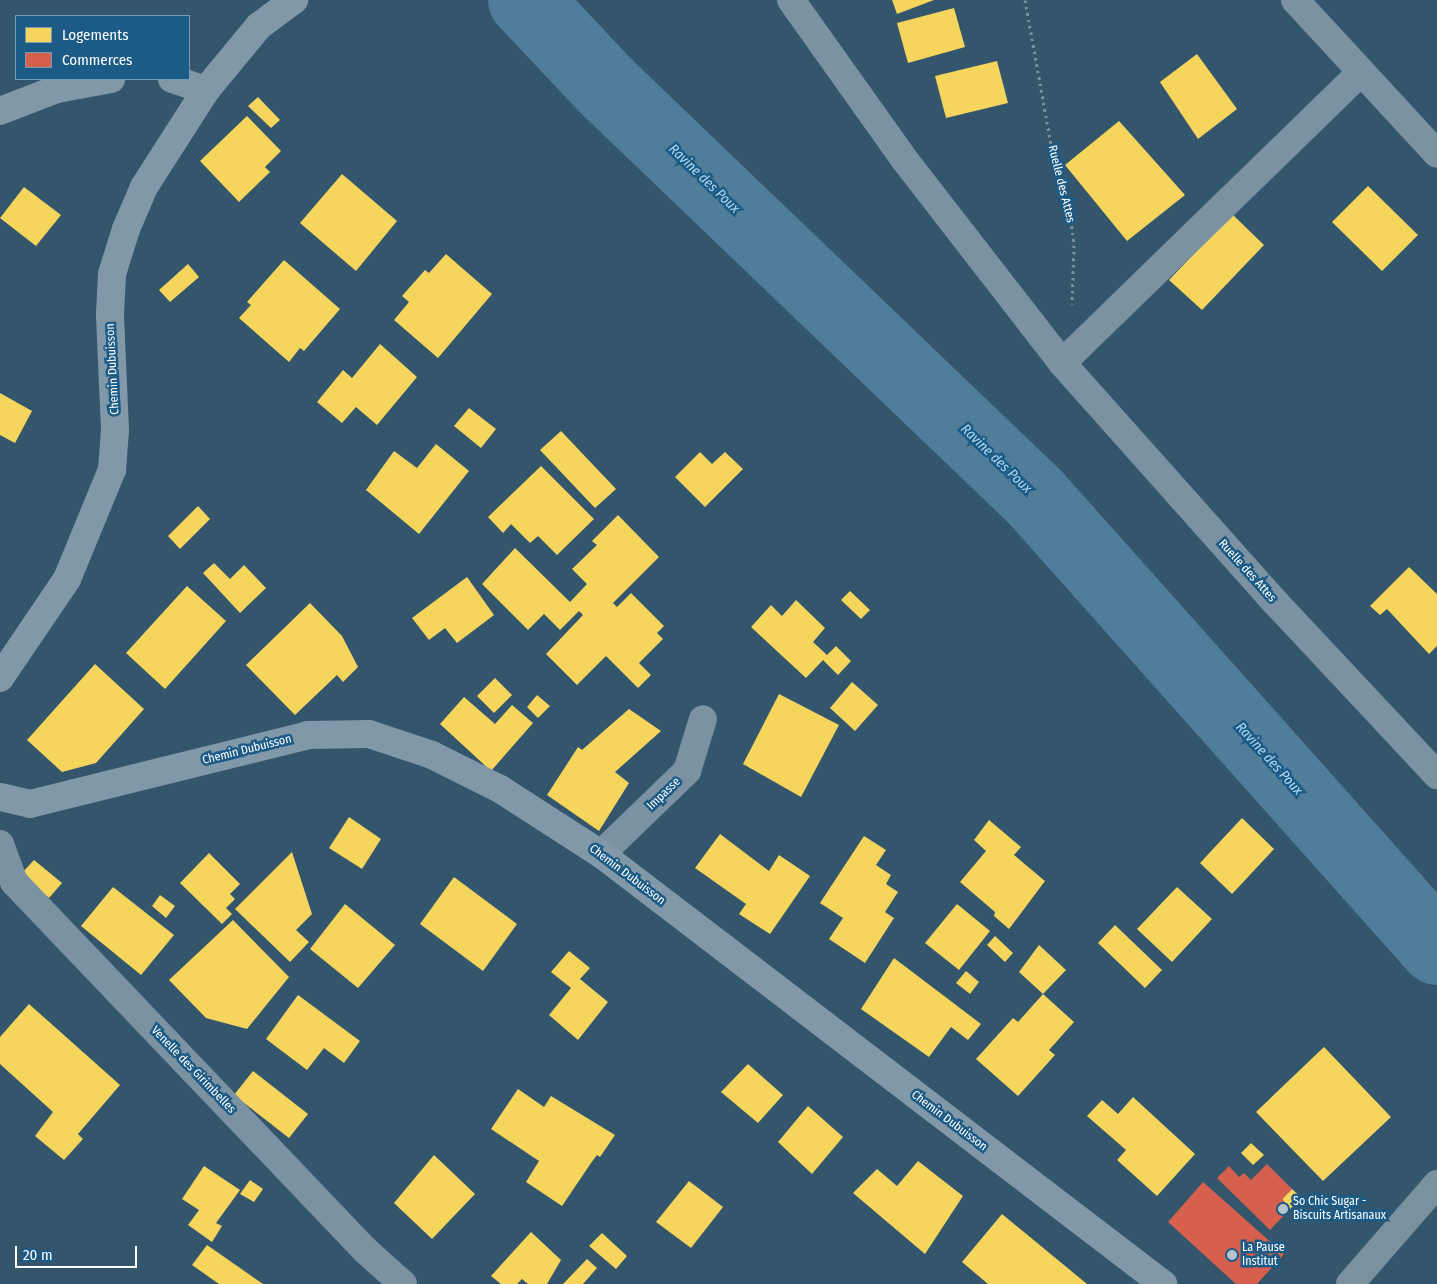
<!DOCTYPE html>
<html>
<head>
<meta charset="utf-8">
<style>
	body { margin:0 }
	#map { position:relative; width:1437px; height:1284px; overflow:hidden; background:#34566d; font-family:"Fira Sans Condensed",sans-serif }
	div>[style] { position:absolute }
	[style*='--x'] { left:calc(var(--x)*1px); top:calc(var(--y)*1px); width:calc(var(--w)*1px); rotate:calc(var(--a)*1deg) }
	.homes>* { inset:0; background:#f6d55c }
	.shops>* { inset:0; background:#d6604d }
	.river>* { height:74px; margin:-37px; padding:0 37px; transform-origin:37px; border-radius:37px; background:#507d99 }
	.path>* { height:3px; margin-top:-1.5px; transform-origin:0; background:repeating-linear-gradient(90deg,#7b92a3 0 2.5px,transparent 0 6.5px) }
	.minor>* { height:28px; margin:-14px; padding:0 14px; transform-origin:14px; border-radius:14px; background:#7b92a3 }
	.secondary>* { height:28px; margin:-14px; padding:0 14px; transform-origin:14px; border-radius:14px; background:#8198a8 }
	.primary>* { height:28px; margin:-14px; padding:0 14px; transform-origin:14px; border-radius:14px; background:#7a92a0 }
	.dots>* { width:14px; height:14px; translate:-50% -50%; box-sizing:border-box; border:2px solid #1c5b85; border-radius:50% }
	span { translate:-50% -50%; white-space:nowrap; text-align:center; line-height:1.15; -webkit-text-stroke:5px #1c5b85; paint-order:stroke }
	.street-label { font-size:12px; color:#fff }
	.poi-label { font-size:12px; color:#fff }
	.left { translate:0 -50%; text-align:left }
	.water-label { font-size:14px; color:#afd9f2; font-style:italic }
	.legend { position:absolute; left:15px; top:15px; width:175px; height:65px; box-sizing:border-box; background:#1c5b85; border:1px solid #779db6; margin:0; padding:6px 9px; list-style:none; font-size:15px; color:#fff }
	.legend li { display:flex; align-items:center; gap:10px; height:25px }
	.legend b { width:25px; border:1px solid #779db6 }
	.scale { position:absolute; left:15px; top:1246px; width:122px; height:22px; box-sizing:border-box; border:2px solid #fff; border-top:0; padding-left:6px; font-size:15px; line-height:18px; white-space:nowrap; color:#fff; -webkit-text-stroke:4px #1c5b85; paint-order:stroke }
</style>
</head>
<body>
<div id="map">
	<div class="homes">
		<div style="clip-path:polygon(892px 0,934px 0,897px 14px)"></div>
		<div style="clip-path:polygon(954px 8px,965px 47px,908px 63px,897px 23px)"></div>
		<div style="clip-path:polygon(1197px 54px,1237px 109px,1198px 139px,1160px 82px)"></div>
		<div style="clip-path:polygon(997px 61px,1008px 103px,946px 118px,935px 76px)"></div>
		<div style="clip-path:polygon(258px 97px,280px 120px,271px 128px,248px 106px)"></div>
		<div style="clip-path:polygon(247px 116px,281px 151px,265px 167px,270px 172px,239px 202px,200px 161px)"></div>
		<div style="clip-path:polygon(1119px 121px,1185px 195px,1127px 241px,1065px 165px)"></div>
		<div style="clip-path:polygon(342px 174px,397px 221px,356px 271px,300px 223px)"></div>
		<div style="clip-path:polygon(1368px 186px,1418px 235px,1382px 271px,1332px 222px)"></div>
		<div style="clip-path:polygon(24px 187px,61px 215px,36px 246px,0 218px)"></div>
		<div style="clip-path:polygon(1232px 214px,1264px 245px,1202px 310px,1169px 280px)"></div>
		<div style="clip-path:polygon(446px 254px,492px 294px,438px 358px,394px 320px,409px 302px,402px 296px,425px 270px,429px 273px)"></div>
		<div style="clip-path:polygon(284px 260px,340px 309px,304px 351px,300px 348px,289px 362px,239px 318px,251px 305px,247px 302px)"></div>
		<div style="clip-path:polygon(188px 264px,199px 277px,170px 302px,159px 290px)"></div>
		<div style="clip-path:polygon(380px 344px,417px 377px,377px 425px,356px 407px,342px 423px,317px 402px,343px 370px,352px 378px)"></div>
		<div style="clip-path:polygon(0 393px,32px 411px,15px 443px,0 435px)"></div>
		<div style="clip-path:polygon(469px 408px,496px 429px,481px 448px,454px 426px)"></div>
		<div style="clip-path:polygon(561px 431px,616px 489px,595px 508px,540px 450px)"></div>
		<div style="clip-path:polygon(436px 444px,469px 471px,419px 534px,366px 490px,394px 451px,417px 468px)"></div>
		<div style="clip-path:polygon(700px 452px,712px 464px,725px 452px,743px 469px,705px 507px,675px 477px)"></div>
		<div style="clip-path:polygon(541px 466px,594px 519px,557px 555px,538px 536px,530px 543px,511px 524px,503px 533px,488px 517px)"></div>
		<div style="clip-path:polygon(198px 506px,210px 519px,180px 549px,168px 536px)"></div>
		<div style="clip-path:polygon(618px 515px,659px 557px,613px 603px,617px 607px,631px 593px,664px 626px,657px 633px,663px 639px,639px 663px,651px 675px,638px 688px,606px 656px,577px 685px,546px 654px,583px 615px,579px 611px,560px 630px,544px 614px,528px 630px,482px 584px,515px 548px,570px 602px,587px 584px,572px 569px,597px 545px,592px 541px)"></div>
		<div style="clip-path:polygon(214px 563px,230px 579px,244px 565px,266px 588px,240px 613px,203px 573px)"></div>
		<div style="clip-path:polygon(1409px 567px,1437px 594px,1437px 646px,1429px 654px,1387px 609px,1380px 615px,1370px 606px)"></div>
		<div style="clip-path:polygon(467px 577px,494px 615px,457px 643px,445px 628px,429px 640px,412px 618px)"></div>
		<div style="clip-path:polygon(187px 586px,226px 621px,165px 689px,126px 653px)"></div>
		<div style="clip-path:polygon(850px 591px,870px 610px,861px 619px,841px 600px)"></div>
		<div style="clip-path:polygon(796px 600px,825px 628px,813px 642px,827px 655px,836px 646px,851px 661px,838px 675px,823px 660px,806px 678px,751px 627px,771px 605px,782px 616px)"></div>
		<div style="clip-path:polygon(310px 603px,342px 636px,358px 667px,343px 682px,337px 675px,295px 715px,246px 665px)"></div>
		<div style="clip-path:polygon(95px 664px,144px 709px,96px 763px,62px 772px,27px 740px)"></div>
		<div style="clip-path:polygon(495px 678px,512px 695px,494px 713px,477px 696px)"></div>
		<div style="clip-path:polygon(852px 682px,878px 705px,855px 731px,830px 708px)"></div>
		<div style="clip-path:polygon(779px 694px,839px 725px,801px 797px,743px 764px)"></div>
		<div style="clip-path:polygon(537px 695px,550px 706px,538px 718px,527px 707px)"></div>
		<div style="clip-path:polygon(464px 697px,495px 724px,512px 705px,533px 723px,491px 771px,440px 724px)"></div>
		<div style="clip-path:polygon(629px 709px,661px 731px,615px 772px,629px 783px,599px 831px,547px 795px,578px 747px,582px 750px)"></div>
		<div style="clip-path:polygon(349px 817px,381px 839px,362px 869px,329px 848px)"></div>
		<div style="clip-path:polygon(1242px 818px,1274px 849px,1232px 894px,1200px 863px)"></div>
		<div style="clip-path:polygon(989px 820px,1021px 847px,1014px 855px,1045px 881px,1009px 929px,994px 916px,995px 912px,960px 882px,986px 851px,974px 840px)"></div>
		<div style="clip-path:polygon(720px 834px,769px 871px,779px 855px,810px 876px,770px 934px,739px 914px,746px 904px,695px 868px)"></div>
		<div style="clip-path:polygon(864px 836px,886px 850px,876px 865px,891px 875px,886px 884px,898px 892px,885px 912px,894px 918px,865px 963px,829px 939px,843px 918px,820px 903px)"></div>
		<div style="clip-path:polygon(292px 852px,312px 914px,296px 930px,309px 942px,290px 962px,235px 909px)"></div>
		<div style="clip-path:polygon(209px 853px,240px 884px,230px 894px,235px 899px,226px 908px,232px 914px,222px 924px,180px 883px)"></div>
		<div style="clip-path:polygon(34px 860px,62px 883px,49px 898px,21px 874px)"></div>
		<div style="clip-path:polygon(454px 877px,517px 924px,483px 971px,420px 924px)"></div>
		<div style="clip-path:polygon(113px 887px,174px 935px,141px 975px,81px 926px)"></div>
		<div style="clip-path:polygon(1177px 887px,1212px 919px,1172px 962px,1137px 929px)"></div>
		<div style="clip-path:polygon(160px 895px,175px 906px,166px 918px,152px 906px)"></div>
		<div style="clip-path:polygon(345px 904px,395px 945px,358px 988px,310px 949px)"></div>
		<div style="clip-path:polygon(957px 904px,990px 931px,959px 970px,925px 943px)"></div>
		<div style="clip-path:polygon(233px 920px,289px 977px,247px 1029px,206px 1018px,169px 980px)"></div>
		<div style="clip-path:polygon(1115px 925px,1162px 970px,1145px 988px,1098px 943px)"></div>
		<div style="clip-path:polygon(995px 936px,1013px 953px,1005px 962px,987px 945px)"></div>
		<div style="clip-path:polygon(1039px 945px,1066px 970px,1043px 994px,1074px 1022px,1049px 1050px,1055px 1055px,1018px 1096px,976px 1059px,1013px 1018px,1018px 1022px,1043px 994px,1019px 972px)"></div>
		<div style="clip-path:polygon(569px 951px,590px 968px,580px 979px,608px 1002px,578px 1040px,549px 1015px,571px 988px,551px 972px)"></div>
		<div style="clip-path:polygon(894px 958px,981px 1024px,968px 1040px,951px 1027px,929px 1057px,861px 1009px)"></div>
		<div style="clip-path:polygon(966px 971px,979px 982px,970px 994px,956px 983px)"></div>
		<div style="clip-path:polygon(298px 995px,360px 1041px,344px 1063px,324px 1048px,307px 1070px,266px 1039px)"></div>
		<div style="clip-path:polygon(29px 1004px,120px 1085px,78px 1134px,83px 1139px,64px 1160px,35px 1136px,53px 1112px,0 1064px,0 1037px)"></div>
		<div style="clip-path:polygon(1324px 1047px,1391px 1117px,1323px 1181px,1256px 1112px)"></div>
		<div style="clip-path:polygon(748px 1064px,783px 1095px,758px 1123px,721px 1092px)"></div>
		<div style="clip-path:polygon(253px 1071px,308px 1114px,289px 1138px,234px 1095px)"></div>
		<div style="clip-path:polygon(518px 1089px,544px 1107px,551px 1096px,615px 1135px,600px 1157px,597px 1155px,591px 1163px,562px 1206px,526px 1182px,539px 1161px,491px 1129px)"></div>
		<div style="clip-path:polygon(1133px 1097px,1195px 1154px,1157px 1196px,1117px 1160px,1126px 1150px,1087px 1116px,1102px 1100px,1118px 1114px)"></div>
		<div style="clip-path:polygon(808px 1106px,843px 1137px,812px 1174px,778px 1142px)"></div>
		<div style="clip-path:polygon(1251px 1143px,1264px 1155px,1253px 1165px,1241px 1153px)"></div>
		<div style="clip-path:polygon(434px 1155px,475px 1194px,432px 1239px,394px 1203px)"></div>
		<div style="clip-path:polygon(918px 1161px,963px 1196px,925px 1254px,853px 1193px,877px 1169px,897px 1186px)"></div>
		<div style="clip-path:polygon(204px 1166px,240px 1190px,216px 1223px,222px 1226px,212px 1242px,188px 1225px,199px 1210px,182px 1199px)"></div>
		<div style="clip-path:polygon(250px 1180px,263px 1189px,254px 1202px,240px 1194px)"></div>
		<div style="clip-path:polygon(689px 1181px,723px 1207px,691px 1248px,656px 1222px)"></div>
		<div style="clip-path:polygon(1292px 1189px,1302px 1198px,1290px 1209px,1282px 1199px)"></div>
		<div style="clip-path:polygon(1002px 1214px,1087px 1284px,988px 1284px,962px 1262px)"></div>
		<div style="clip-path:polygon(531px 1232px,561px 1260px,547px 1284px,528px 1284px,522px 1279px,517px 1284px,501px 1284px,491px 1276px)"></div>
		<div style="clip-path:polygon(602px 1233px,627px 1256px,616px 1269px,589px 1246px)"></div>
		<div style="clip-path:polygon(207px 1245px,263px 1284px,219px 1284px,192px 1265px)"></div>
		<div style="clip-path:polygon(587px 1259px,597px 1268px,583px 1284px,563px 1284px)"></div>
	</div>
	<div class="shops">
		<div style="clip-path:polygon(1267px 1164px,1292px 1189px,1282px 1199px,1290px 1209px,1270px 1230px,1217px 1178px,1229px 1166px,1239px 1177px,1244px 1173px,1251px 1180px)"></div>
		<div style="clip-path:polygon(1203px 1182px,1284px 1254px,1257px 1284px,1236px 1284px,1168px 1222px)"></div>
	</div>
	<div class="river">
		<div style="--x:525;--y:0;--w:120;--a:46.7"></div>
		<div style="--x:607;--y:87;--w:593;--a:43.77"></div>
		<div style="--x:1035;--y:497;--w:604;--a:48.29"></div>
	</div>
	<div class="path">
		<div style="--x:1025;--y:0;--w:181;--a:79.8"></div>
		<div style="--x:1057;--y:178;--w:37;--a:70"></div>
		<div style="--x:1070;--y:213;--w:32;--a:83"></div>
		<div style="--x:1074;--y:245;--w:59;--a:91.9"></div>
	</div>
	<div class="minor">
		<div style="--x:791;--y:0;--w:195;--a:54.6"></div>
		<div style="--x:904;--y:159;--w:258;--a:52.2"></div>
		<div style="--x:1062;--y:363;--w:322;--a:48.3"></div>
		<div style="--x:1276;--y:603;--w:236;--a:46.9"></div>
		<div style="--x:1295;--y:0;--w:209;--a:47.3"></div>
		<div style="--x:1062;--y:363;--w:417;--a:-44.2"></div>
		<div style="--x:0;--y:844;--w:40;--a:69.8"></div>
		<div style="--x:14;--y:882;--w:509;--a:46.35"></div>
		<div style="--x:365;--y:1250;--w:51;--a:41.8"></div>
		<div style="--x:601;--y:854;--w:120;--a:-44"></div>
		<div style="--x:687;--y:771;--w:54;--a:-72.9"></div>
	</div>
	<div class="secondary">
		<div style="--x:172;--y:79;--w:36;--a:18"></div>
		<div style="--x:0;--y:111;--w:61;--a:-21.1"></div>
		<div style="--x:57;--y:89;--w:55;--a:-10.5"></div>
		<div style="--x:0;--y:678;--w:120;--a:-55.9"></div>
		<div style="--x:67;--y:579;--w:118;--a:-67.6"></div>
		<div style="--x:112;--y:470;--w:40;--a:-85.7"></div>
		<div style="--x:115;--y:430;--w:116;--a:-92.5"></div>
		<div style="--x:110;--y:314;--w:40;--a:-87.1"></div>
		<div style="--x:112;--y:274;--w:47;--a:-72.7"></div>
		<div style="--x:126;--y:229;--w:46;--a:-66.8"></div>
		<div style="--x:144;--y:187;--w:115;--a:-57.4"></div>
		<div style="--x:206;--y:90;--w:83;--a:-50.4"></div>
		<div style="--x:259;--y:26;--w:44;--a:-36.6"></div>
		<div style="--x:0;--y:797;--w:31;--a:13"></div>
		<div style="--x:30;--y:804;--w:286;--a:-13.9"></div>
		<div style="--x:308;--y:735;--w:61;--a:-0.9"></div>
		<div style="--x:369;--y:734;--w:66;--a:18.4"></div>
		<div style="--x:432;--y:755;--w:76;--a:26.6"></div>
		<div style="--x:500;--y:789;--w:120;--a:32.8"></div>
		<div style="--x:601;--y:854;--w:708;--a:37.42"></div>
	</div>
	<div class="primary">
		<div style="--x:1350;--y:1284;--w:133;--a:-49"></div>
	</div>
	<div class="dots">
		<div style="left:1283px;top:1209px;background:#b8c4cc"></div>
		<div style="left:1232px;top:1255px;background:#b8c4cc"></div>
	</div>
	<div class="street-label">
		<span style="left:1061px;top:184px;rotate:76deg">Ruelle des Attes</span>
		<span style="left:113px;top:369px;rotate:-93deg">Chemin Dubuisson</span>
		<span style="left:1247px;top:571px;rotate:48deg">Ruelle des Attes</span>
		<span style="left:247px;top:750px;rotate:-14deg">Chemin Dubuisson</span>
		<span style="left:664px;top:794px;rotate:-44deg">Impasse</span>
		<span style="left:627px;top:875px;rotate:37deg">Chemin Dubuisson</span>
		<span style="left:193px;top:1070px;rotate:46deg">Venelle des Girimbelles</span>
		<span style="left:949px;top:1121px;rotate:37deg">Chemin Dubuisson</span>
	</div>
	<div class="poi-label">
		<span class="left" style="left:1293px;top:1209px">So Chic Sugar -<br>Biscuits Artisanaux</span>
		<span class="left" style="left:1242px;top:1255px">La Pause<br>Institut</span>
	</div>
	<div class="water-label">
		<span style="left:704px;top:179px;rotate:44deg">Ravine des Poux</span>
		<span style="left:996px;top:459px;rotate:44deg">Ravine des Poux</span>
		<span style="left:1269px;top:759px;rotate:48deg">Ravine des Poux</span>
	</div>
	<ul class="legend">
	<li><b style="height:14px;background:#f6d55c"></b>Logements</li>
	<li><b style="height:14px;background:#d6604d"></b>Commerces</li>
	</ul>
	<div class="scale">20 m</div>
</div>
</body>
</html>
